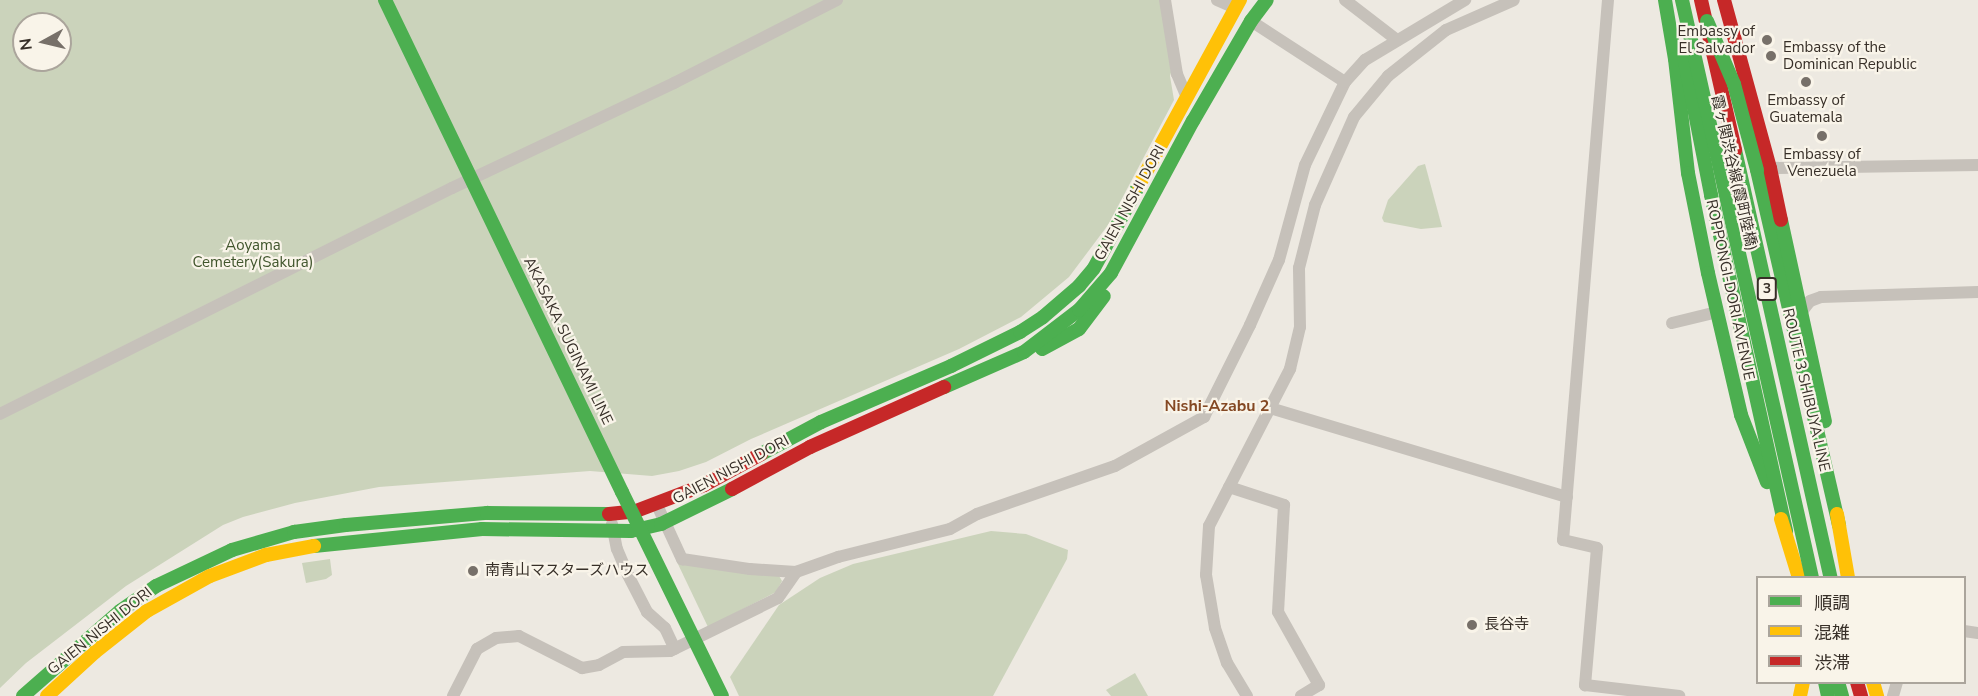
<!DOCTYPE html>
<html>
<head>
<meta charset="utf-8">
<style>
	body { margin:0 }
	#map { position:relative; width:1978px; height:696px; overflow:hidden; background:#ede9e1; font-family:"Nunito Sans","Noto Sans JP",sans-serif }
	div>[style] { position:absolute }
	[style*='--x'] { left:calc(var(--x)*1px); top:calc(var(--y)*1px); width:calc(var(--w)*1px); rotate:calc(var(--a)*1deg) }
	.green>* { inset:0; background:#cbd3bb }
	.street>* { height:12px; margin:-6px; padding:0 6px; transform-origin:6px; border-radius:6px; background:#c6c1ba }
	.fast>* { height:14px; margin:-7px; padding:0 7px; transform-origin:7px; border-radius:7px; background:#4caf50 }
	.slow>* { height:14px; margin:-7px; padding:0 7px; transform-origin:7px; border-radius:7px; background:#ffc107 }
	.jam>* { height:14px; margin:-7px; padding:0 7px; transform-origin:7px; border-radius:7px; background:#c62828 }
	.fast-bridge>* { height:14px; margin:-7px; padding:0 7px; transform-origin:7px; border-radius:7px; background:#4caf50 }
	.dots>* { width:16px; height:16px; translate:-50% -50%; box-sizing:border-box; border:3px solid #f9f4e9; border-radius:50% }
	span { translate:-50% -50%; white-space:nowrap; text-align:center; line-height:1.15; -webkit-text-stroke:4.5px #f9f4e9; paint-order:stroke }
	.shield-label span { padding:2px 4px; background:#f9f4e9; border:2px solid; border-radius:4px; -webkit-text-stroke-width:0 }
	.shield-label { font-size:14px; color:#372f28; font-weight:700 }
	.poi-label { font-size:15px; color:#372f28 }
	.right { translate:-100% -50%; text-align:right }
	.left { translate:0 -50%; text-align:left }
	.street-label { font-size:15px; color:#372f28 }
	.park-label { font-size:15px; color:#40552c }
	.neighbourhood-label { font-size:16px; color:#844823; font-weight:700 }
	.legend { position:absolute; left:1756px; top:576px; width:210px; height:108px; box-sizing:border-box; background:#f9f4e9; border:2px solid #aba59c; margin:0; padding:8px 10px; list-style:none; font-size:18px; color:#372f28 }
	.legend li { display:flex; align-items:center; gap:12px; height:30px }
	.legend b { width:30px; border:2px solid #aba59c }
	.north { position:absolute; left:12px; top:12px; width:60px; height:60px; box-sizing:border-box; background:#f9f4e9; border:2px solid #aba59c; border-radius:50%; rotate:262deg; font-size:16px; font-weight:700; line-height:24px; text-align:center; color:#372f28 }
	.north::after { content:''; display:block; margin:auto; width:21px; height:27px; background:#777069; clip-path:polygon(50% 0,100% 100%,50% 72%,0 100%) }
</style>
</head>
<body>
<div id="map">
	<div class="green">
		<div style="clip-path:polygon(evenodd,0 0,1162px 0,1173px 66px,1170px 76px,1174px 100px,1108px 225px,1069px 277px,1021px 317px,959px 349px,751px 439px,706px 462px,679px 471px,652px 476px,590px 471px,379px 487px,295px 503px,243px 517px,223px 525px,126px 586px,26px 663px,0 688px,0 0,24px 24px,60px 24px,60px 60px,24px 60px,24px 24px)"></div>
		<div style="clip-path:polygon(1425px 164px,1442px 227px,1421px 229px,1384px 222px,1382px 218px,1388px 200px,1418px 166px)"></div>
		<div style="clip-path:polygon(991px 531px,1026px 534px,1068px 550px,1067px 559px,993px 696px,739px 696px,730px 677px,779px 605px,820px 578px,853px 564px)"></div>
		<div style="clip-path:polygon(330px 559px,332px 575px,326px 579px,306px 583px,302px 563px)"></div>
		<div style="clip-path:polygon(677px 562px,778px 574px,782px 581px,776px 592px,708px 627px)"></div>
		<div style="clip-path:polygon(1135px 673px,1148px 696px,1111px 696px,1106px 690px)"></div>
	</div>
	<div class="street">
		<div style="--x:1165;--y:0;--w:75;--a:80.8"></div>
		<div style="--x:1177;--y:74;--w:25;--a:67"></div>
		<div style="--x:1217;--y:0;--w:20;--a:24"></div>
		<div style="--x:1345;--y:0;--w:66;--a:37.6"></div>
		<div style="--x:1608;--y:0;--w:542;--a:94.76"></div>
		<div style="--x:1563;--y:540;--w:35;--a:13"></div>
		<div style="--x:1597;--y:548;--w:138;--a:95"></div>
		<div style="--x:1585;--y:685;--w:95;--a:6.7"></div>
		<div style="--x:1251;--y:21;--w:112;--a:33"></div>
		<div style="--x:1770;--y:168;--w:208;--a:-0.8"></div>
		<div style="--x:1803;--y:310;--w:11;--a:-52"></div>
		<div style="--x:1810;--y:301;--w:12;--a:-20"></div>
		<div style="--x:1821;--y:297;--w:157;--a:-1.8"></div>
		<div style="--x:1672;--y:323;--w:46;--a:-13.7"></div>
		<div style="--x:1270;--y:408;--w:310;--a:16.7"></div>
		<div style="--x:0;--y:414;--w:505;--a:-26.57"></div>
		<div style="--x:452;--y:188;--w:246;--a:-25.3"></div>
		<div style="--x:674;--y:83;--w:183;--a:-27"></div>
		<div style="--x:1229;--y:487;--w:58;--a:18.1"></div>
		<div style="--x:1284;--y:505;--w:107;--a:93.2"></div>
		<div style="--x:1278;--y:612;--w:84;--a:60.7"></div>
		<div style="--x:1319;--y:685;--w:21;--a:149"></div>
		<div style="--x:657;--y:505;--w:60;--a:65.2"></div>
		<div style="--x:682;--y:559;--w:69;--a:8.4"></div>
		<div style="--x:750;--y:569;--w:46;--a:3.7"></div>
		<div style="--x:796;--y:572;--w:45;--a:-19.7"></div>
		<div style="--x:838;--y:557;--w:115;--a:-14"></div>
		<div style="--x:950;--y:529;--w:31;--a:-29"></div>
		<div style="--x:977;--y:514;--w:146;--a:-19.2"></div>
		<div style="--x:1115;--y:466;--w:102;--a:-28.8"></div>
		<div style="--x:1204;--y:417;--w:103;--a:-63.4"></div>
		<div style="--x:1250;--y:325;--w:71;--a:-66"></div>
		<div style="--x:1279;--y:260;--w:98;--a:-74.7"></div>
		<div style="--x:1305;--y:165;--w:92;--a:-64.3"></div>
		<div style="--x:1345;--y:82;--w:30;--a:-48"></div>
		<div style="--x:1365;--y:60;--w:117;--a:-31"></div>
		<div style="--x:612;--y:524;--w:25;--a:79"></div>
		<div style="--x:617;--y:549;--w:28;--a:67"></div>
		<div style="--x:628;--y:575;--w:42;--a:62.8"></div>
		<div style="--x:647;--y:612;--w:24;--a:42"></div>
		<div style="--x:665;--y:628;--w:23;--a:65"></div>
		<div style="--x:1964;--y:631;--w:14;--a:8"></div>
		<div style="--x:453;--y:696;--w:53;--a:-62.9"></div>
		<div style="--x:477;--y:649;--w:22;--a:-30"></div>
		<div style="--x:496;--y:638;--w:23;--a:-5"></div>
		<div style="--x:519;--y:636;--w:71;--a:26.9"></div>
		<div style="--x:582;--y:668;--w:17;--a:-10"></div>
		<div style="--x:599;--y:665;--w:27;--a:-28"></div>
		<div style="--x:623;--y:652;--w:47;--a:-1.2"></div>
		<div style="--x:670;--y:651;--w:120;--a:-26.1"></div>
		<div style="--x:778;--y:598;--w:32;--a:-55"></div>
		<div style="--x:1247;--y:696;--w:39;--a:-121"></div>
		<div style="--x:1227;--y:663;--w:37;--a:-109"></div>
		<div style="--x:1215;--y:628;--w:54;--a:-99.6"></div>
		<div style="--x:1206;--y:575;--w:49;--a:-86.5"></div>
		<div style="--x:1209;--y:526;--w:177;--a:-62.7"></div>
		<div style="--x:1290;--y:369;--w:43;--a:-76.6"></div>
		<div style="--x:1300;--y:327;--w:59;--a:-91"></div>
		<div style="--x:1299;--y:268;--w:65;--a:-75.7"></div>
		<div style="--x:1315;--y:205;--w:96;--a:-66.1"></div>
		<div style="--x:1354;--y:117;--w:53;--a:-50.3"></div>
		<div style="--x:1388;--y:76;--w:74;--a:-38.4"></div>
		<div style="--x:1446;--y:30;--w:74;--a:-23.8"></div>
		<div style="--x:1893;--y:696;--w:15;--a:-74"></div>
	</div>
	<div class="fast">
		<div style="--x:385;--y:0;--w:546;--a:64.28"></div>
		<div style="--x:1665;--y:0;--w:60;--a:80.4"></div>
		<div style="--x:1675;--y:59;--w:115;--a:83.5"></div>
		<div style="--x:1688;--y:173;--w:102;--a:78.7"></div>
		<div style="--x:1708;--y:273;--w:146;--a:76.9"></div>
		<div style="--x:1741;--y:415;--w:72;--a:68.8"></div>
		<div style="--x:1683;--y:52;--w:146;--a:78.9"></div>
		<div style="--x:1711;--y:195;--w:344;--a:77.4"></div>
		<div style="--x:1735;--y:150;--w:439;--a:77.4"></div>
		<div style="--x:1757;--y:170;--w:365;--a:77"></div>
		<div style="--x:1781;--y:220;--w:206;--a:77.7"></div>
		<div style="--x:1042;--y:349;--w:42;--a:-28.4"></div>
		<div style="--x:1079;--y:329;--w:41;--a:-52.9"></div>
		<div style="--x:944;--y:387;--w:87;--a:-23.6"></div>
		<div style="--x:1024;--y:352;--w:69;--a:-37.4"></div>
		<div style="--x:1079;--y:310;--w:49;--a:-49.1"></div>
		<div style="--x:1111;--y:273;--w:173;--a:-61.7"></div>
		<div style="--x:1193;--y:121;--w:116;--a:-59.9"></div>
		<div style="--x:1251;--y:21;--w:26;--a:-53"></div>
		<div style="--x:761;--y:454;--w:68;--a:-28.1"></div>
		<div style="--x:821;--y:422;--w:142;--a:-23.3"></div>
		<div style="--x:951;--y:366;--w:77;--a:-26.2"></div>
		<div style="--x:1020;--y:332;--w:27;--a:-33"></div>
		<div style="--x:1043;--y:317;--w:48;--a:-40.7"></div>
		<div style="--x:1079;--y:286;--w:23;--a:-50"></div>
		<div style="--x:1094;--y:268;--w:94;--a:-61.5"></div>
		<div style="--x:314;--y:546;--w:169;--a:-5.8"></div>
		<div style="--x:482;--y:529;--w:149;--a:0.8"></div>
		<div style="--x:631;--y:531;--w:31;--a:-13"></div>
		<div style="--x:661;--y:524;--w:79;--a:-26.2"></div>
		<div style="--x:1825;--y:682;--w:14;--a:78"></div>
		<div style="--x:1838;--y:682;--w:15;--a:74"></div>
		<div style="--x:23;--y:696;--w:129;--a:-41.2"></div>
		<div style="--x:120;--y:611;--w:44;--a:-34.8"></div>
		<div style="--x:156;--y:586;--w:84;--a:-25.3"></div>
		<div style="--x:232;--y:550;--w:65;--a:-16.2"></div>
		<div style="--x:294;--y:532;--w:52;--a:-7.7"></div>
		<div style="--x:346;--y:525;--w:142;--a:-4.9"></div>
		<div style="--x:487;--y:513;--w:122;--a:0.5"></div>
	</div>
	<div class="slow">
		<div style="--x:1139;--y:185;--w:211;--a:-61.4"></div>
		<div style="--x:1837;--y:514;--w:65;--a:80.2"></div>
		<div style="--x:1781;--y:519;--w:62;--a:73"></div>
		<div style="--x:1873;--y:682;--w:15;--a:74"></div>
		<div style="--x:47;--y:696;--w:65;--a:-42.5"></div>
		<div style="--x:95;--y:652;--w:66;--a:-38.3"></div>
		<div style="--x:147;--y:611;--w:72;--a:-29.1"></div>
		<div style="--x:210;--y:576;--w:60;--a:-20.6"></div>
		<div style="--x:266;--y:555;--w:49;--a:-10.6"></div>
		<div style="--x:1800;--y:696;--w:14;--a:-78"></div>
	</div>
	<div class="jam">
		<div style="--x:1701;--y:0;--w:154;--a:77.2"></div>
		<div style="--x:1724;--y:0;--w:174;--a:74.7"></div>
		<div style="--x:1770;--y:168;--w:53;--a:78.1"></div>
		<div style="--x:732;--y:489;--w:89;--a:-28.3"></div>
		<div style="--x:810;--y:447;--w:147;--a:-24.1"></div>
		<div style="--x:609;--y:514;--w:27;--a:-6"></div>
		<div style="--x:636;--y:511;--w:73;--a:-20.9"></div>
		<div style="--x:704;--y:485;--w:65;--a:-28.5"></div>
		<div style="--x:1857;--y:682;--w:15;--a:74"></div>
	</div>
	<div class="fast-bridge">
		<div style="--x:1682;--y:0;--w:592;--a:77.32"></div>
		<div style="--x:1707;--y:21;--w:69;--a:66.8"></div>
		<div style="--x:1734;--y:84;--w:89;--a:75"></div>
		<div style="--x:622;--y:492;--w:227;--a:63.9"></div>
	</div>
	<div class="dots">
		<div style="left:1767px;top:40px;background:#777069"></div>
		<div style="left:1771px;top:56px;background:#777069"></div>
		<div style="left:1806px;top:82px;background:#777069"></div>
		<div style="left:1822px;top:136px;background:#777069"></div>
		<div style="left:473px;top:571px;background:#777069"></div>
		<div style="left:1472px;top:625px;background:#777069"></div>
	</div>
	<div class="shield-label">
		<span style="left:1767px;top:289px">3</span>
	</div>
	<div class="poi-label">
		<span class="right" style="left:1755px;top:40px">Embassy of<br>El Salvador</span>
		<span class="left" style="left:1783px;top:56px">Embassy of the<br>Dominican Republic</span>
		<span style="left:1806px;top:109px">Embassy of<br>Guatemala</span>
		<span style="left:1822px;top:163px">Embassy of<br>Venezuela</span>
		<span class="left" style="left:485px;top:571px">南青山マスターズハウス</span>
		<span class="left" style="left:1484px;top:625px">長谷寺</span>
	</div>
	<div class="street-label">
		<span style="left:1734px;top:173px;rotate:77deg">霞ヶ関渋谷線(霞町陸橋)</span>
		<span style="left:1130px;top:203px;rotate:-61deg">GAIEN NISHI DORI</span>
		<span style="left:1730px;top:290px;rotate:78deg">ROPPONGI-DORI AVENUE</span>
		<span style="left:568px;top:341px;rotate:64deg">AKASAKA SUGINAMI LINE</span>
		<span style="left:1806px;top:390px;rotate:77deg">ROUTE 3 SHIBUYA LINE</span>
		<span style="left:731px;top:470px;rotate:-28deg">GAIEN NISHI DORI</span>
		<span style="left:100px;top:631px;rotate:-39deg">GAIEN NISHI DORI</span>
	</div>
	<div class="park-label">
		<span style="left:253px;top:254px">Aoyama<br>Cemetery(Sakura)</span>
	</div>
	<div class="neighbourhood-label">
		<span style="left:1217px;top:406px">Nishi-Azabu 2</span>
	</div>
	<ul class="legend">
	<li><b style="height:8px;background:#4caf50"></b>順調</li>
	<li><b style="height:8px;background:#ffc107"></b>混雑</li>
	<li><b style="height:8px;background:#c62828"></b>渋滞</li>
	</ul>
	<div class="north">N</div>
</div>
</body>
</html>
